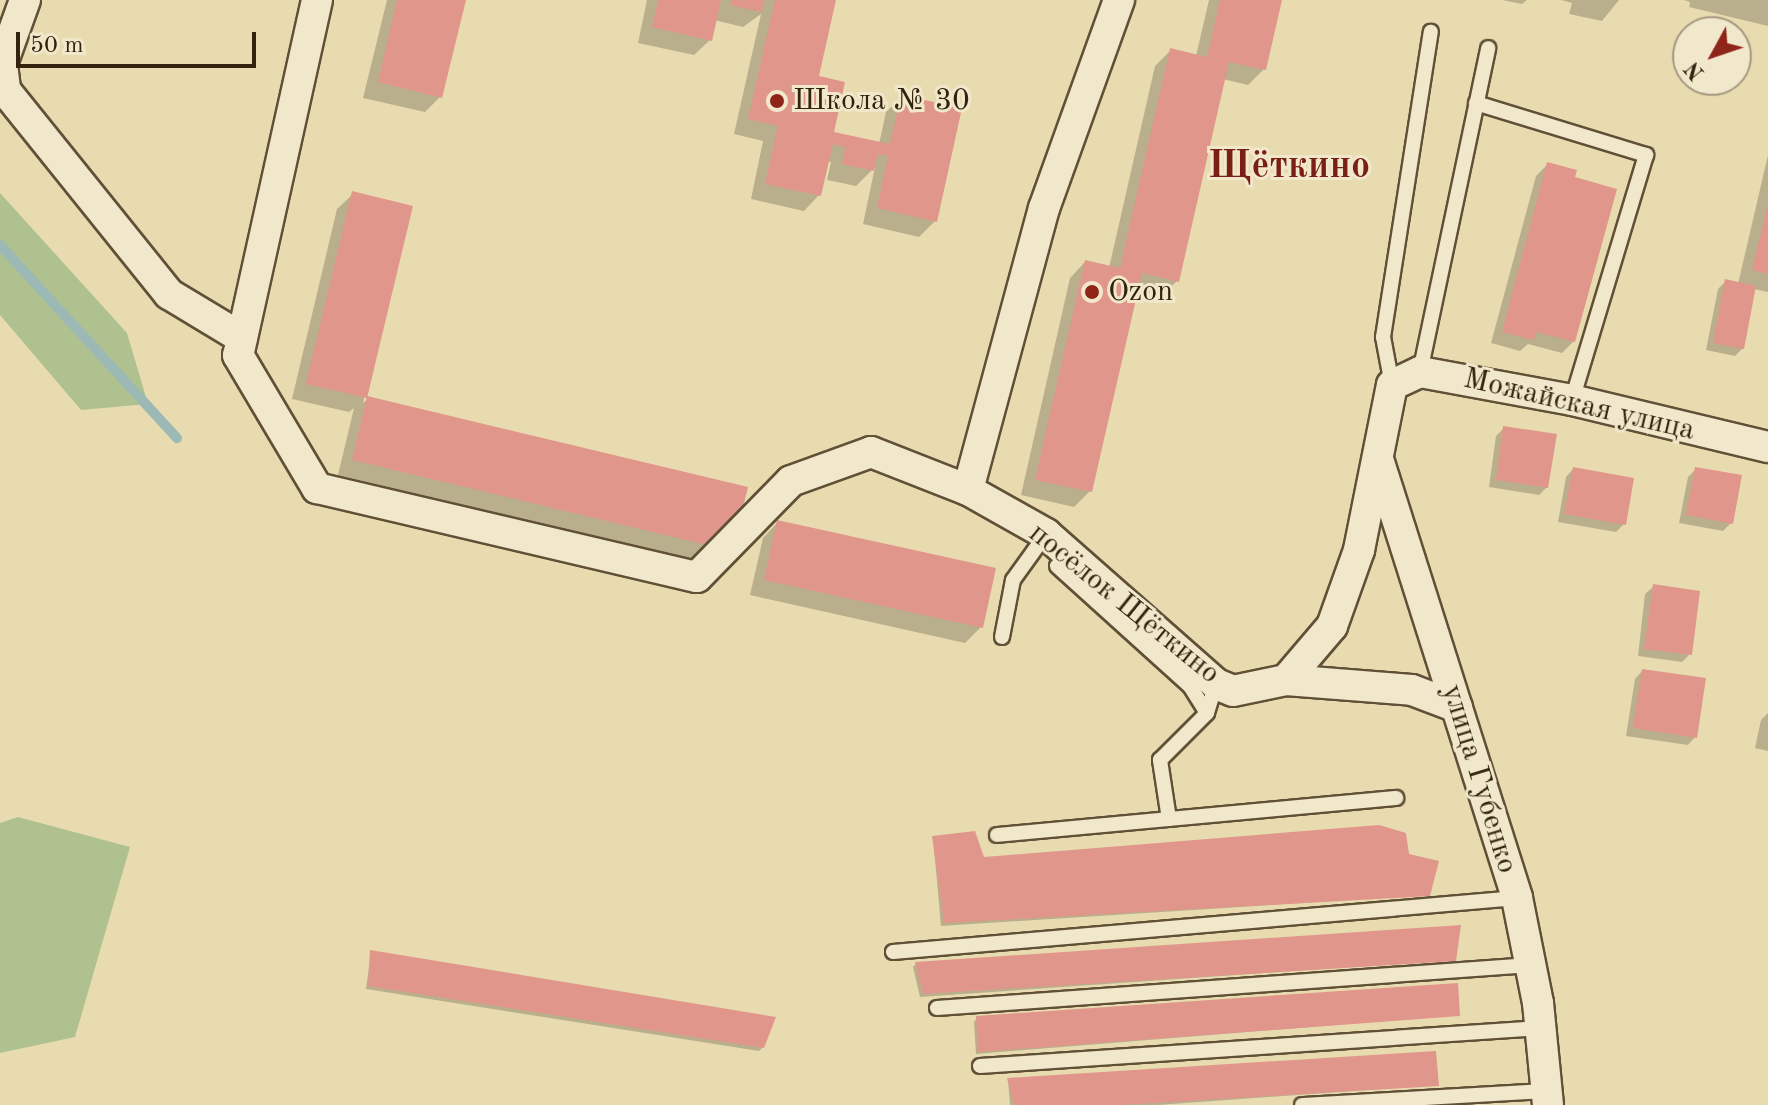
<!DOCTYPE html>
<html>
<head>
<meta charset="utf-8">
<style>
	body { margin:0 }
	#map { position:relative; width:1768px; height:1105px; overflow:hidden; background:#e9dbb0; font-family:"Old Standard TT",serif }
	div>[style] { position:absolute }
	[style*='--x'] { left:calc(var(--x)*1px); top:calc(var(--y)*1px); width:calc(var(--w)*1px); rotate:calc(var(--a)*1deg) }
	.green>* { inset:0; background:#b0c190 }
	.shadow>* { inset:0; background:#0003 }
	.stream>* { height:10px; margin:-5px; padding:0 5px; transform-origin:5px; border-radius:5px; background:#9cb9b6 }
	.building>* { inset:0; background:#e0968a }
	.roads { filter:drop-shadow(2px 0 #605036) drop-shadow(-2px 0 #605036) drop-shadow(0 2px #605036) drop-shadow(0 -2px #605036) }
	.service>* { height:14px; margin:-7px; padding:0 7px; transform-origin:7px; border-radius:7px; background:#f1e8cc }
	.minor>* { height:30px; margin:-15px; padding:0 15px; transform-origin:15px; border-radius:15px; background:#f1e8cc }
	.dots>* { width:22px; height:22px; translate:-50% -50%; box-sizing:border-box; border:4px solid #f1e8cc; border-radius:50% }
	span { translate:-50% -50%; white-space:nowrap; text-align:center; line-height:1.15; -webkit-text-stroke:6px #f1e8cc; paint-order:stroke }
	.poi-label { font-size:30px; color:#32220e }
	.left { translate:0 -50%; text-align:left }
	.street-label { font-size:30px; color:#32220e }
	.district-label { font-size:38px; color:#7a1f14; font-weight:700 }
	.north { position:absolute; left:1672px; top:16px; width:80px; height:80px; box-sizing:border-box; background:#f1e8cc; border:2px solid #a59980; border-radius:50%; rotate:230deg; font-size:22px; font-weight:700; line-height:32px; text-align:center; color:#32220e }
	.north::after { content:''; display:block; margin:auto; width:28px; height:36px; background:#8f2418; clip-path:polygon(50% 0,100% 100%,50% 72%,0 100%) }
	.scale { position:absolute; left:16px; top:32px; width:240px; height:36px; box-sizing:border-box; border:4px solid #32220e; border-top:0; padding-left:10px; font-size:24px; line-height:28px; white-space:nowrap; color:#32220e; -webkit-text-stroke:6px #f1e8cc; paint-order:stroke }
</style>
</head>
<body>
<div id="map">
	<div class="green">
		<div style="clip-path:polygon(0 193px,127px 333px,148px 404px,81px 410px,0 315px)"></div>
		<div style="clip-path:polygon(18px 817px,130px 847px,75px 1037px,0 1053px,0 823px)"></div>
	</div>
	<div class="shadow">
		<div style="clip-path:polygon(387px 0,464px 0,440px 97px,425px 112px,363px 98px)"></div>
		<div style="clip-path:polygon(647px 0,834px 0,817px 78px,832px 133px,879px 144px,886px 112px,902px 97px,935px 221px,919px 237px,863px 224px,875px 167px,856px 186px,827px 180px,831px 162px,827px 161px,819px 195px,804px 211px,751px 199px,763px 141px,734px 134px,761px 14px,743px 27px,714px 20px,710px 40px,694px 55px,638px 43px)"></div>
		<div style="clip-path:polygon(1209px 0,1280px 0,1264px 69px,1248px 85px,1223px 79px,1177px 281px,1161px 296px,1136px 290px,1090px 491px,1074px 507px,1021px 495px,1070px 278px,1085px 262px,1109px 268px,1155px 66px,1171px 50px,1196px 56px)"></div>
		<div style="clip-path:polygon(1502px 0,1527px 0,1522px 4px)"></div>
		<div style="clip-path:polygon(1561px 0,1619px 0,1602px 21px,1569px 14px,1572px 3px)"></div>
		<div style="clip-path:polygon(1684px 0,1768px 0,1768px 26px,1689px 7px,1690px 2px)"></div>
		<div style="clip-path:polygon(1768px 155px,1768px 292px,1754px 289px,1743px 348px,1735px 356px,1706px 350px,1718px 289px,1726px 281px,1738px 284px)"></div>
		<div style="clip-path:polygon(1548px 164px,1574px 341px,1562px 353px,1528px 344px,1520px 351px,1491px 343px,1536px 176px)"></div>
		<div style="clip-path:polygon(353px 194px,410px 207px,363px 403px,368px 399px,745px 489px,715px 566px,338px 475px,354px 408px,349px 412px,292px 399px,337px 209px)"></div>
		<div style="clip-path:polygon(1504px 428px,1547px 487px,1539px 495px,1489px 487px,1496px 436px)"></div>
		<div style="clip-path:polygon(1573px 469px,1624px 524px,1616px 532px,1558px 522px,1566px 477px)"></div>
		<div style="clip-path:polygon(1696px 469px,1731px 523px,1723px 531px,1679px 523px,1688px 477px)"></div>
		<div style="clip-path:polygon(778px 522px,981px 627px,965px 643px,750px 595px,763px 538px)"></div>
		<div style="clip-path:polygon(1653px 587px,1690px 654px,1682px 662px,1638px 656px,1645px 594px)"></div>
		<div style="clip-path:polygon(1642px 671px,1695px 737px,1688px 745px,1626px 736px,1635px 679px)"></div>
		<div style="clip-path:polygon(1768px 713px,1768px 751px,1755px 748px,1761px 720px)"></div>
		<div style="clip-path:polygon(933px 837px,983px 859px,1408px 855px,1428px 895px,941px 926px)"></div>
		<div style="clip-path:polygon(371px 952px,763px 1047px,759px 1051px,366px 989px)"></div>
		<div style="clip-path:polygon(1454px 960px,920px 997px,913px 967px,916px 964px)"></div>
		<div style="clip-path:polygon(1458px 1015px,976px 1054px,974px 1022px,977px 1018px)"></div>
		<div style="clip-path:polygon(1008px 1080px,1437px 1085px,1158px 1105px,1010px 1105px)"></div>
	</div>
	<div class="stream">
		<div style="--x:0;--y:245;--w:262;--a:47.5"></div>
	</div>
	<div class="building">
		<div style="clip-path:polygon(397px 0,466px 0,442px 98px,378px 82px)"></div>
		<div style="clip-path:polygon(658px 0,721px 0,712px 41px,652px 27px)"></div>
		<div style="clip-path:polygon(731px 0,764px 0,761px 12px,730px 5px)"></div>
		<div style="clip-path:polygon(775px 0,836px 0,819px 76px,845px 82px,834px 132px,890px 144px,901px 95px,962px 108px,937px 222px,877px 208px,888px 156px,878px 154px,874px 171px,842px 164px,845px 147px,833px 144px,821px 196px,765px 184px,778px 126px,748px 119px)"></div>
		<div style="clip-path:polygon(1220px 0,1282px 0,1266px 70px,1229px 62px,1179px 282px,1142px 273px,1092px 492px,1035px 480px,1085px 260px,1120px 268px,1170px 48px,1207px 57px)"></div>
		<div style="clip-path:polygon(1547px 162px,1577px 170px,1575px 177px,1617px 189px,1575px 342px,1536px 332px,1534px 340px,1502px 332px)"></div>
		<div style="clip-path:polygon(352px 191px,413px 206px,367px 398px,306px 384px)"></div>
		<div style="clip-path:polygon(1767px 208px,1768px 208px,1768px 274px,1752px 270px)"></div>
		<div style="clip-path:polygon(1725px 279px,1756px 286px,1744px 349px,1713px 343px)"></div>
		<div style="clip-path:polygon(367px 396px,748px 487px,732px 551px,352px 460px)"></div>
		<div style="clip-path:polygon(1503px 426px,1557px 434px,1548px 488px,1496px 480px)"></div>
		<div style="clip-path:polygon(1573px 467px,1634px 478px,1626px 525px,1564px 514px)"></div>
		<div style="clip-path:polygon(1695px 467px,1742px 475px,1733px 524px,1686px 515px)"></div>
		<div style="clip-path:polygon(777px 520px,996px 568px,983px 628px,764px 580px)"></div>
		<div style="clip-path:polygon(1653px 584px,1700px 591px,1692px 655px,1644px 649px)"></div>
		<div style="clip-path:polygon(1642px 669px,1706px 678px,1697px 738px,1633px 728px)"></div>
		<div style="clip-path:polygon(1379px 825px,1406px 833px,1409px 854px,1439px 861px,1430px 896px,944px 923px,932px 836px,975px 831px,984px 857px)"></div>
		<div style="clip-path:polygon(1461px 925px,1456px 961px,923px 994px,915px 962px)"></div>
		<div style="clip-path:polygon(370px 950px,776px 1017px,764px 1048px,368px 986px)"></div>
		<div style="clip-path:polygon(1458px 983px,1460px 1016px,978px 1052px,976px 1016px)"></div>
		<div style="clip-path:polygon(1436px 1051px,1439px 1086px,1120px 1105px,1014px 1105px,1007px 1078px)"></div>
	</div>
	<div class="roads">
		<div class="service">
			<div style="--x:1476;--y:103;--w:178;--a:17"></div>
			<div style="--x:1646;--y:155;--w:256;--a:106.8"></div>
			<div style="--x:1420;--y:372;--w:331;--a:-78.1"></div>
			<div style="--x:1392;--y:385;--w:49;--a:-100.6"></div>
			<div style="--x:1383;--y:337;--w:309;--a:-81.1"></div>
			<div style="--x:1057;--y:566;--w:179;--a:42.1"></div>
			<div style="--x:1190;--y:686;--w:32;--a:58"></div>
			<div style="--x:1002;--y:637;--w:58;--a:-79.1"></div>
			<div style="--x:1013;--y:580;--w:57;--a:-54.3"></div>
			<div style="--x:1169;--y:819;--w:60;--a:-98.7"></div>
			<div style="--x:1160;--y:760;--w:66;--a:-45"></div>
			<div style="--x:1207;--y:713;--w:30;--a:-73"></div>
			<div style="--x:997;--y:835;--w:401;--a:-5.3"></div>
			<div style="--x:893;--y:952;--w:626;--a:-4.95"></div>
			<div style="--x:937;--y:1008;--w:595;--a:-4.15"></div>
			<div style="--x:980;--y:1066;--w:562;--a:-3.88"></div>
			<div style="--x:1302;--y:1105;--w:245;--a:-3.3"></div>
		</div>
		<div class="minor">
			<div style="--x:25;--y:0;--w:68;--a:109.8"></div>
			<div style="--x:2;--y:64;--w:26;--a:83"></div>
			<div style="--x:5;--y:90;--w:262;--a:51.2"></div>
			<div style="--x:169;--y:294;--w:85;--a:31.1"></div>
			<div style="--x:317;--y:0;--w:364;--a:102.5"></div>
			<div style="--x:238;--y:355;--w:155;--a:59.3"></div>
			<div style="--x:317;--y:488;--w:390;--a:13.2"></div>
			<div style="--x:697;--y:577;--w:134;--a:-45.6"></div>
			<div style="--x:791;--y:481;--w:85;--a:-19.9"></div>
			<div style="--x:871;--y:452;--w:104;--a:21.4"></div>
			<div style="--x:1119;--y:0;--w:221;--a:109.8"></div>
			<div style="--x:1044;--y:208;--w:292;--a:105.1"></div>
			<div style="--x:968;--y:490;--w:90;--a:29.4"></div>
			<div style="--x:1046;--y:534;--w:227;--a:41.4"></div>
			<div style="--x:1216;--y:684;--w:18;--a:22"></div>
			<div style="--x:1233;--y:691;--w:54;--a:-11.7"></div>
			<div style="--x:1286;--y:680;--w:71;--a:-49.6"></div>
			<div style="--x:1332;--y:626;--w:81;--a:-70.4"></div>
			<div style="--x:1359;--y:550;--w:168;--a:-78.7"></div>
			<div style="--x:1392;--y:385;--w:31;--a:-25"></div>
			<div style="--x:1420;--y:372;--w:155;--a:10.4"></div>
			<div style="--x:1572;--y:400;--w:202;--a:13.5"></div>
			<div style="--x:1378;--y:459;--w:460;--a:72.4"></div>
			<div style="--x:1517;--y:898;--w:107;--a:78.7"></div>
			<div style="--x:1538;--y:1003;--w:102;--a:84.4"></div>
			<div style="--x:1286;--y:680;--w:126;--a:4.5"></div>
			<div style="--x:1412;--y:690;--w:48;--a:20.7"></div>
		</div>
	</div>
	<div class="dots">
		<div style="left:777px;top:101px;background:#8f2418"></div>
		<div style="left:1092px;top:292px;background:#8f2418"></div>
	</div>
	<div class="poi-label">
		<span class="left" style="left:793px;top:101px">Школа № 30</span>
		<span class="left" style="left:1108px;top:292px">Ozon</span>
	</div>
	<div class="street-label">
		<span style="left:1579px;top:405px;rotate:13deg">Можайская улица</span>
		<span style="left:1124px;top:604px;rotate:39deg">посёлок Щёткино</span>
		<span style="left:1479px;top:779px;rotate:73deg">улица Губенко</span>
	</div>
	<div class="district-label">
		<span style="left:1289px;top:168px">Щёткино</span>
	</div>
	<div class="north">N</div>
	<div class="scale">50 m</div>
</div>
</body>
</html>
